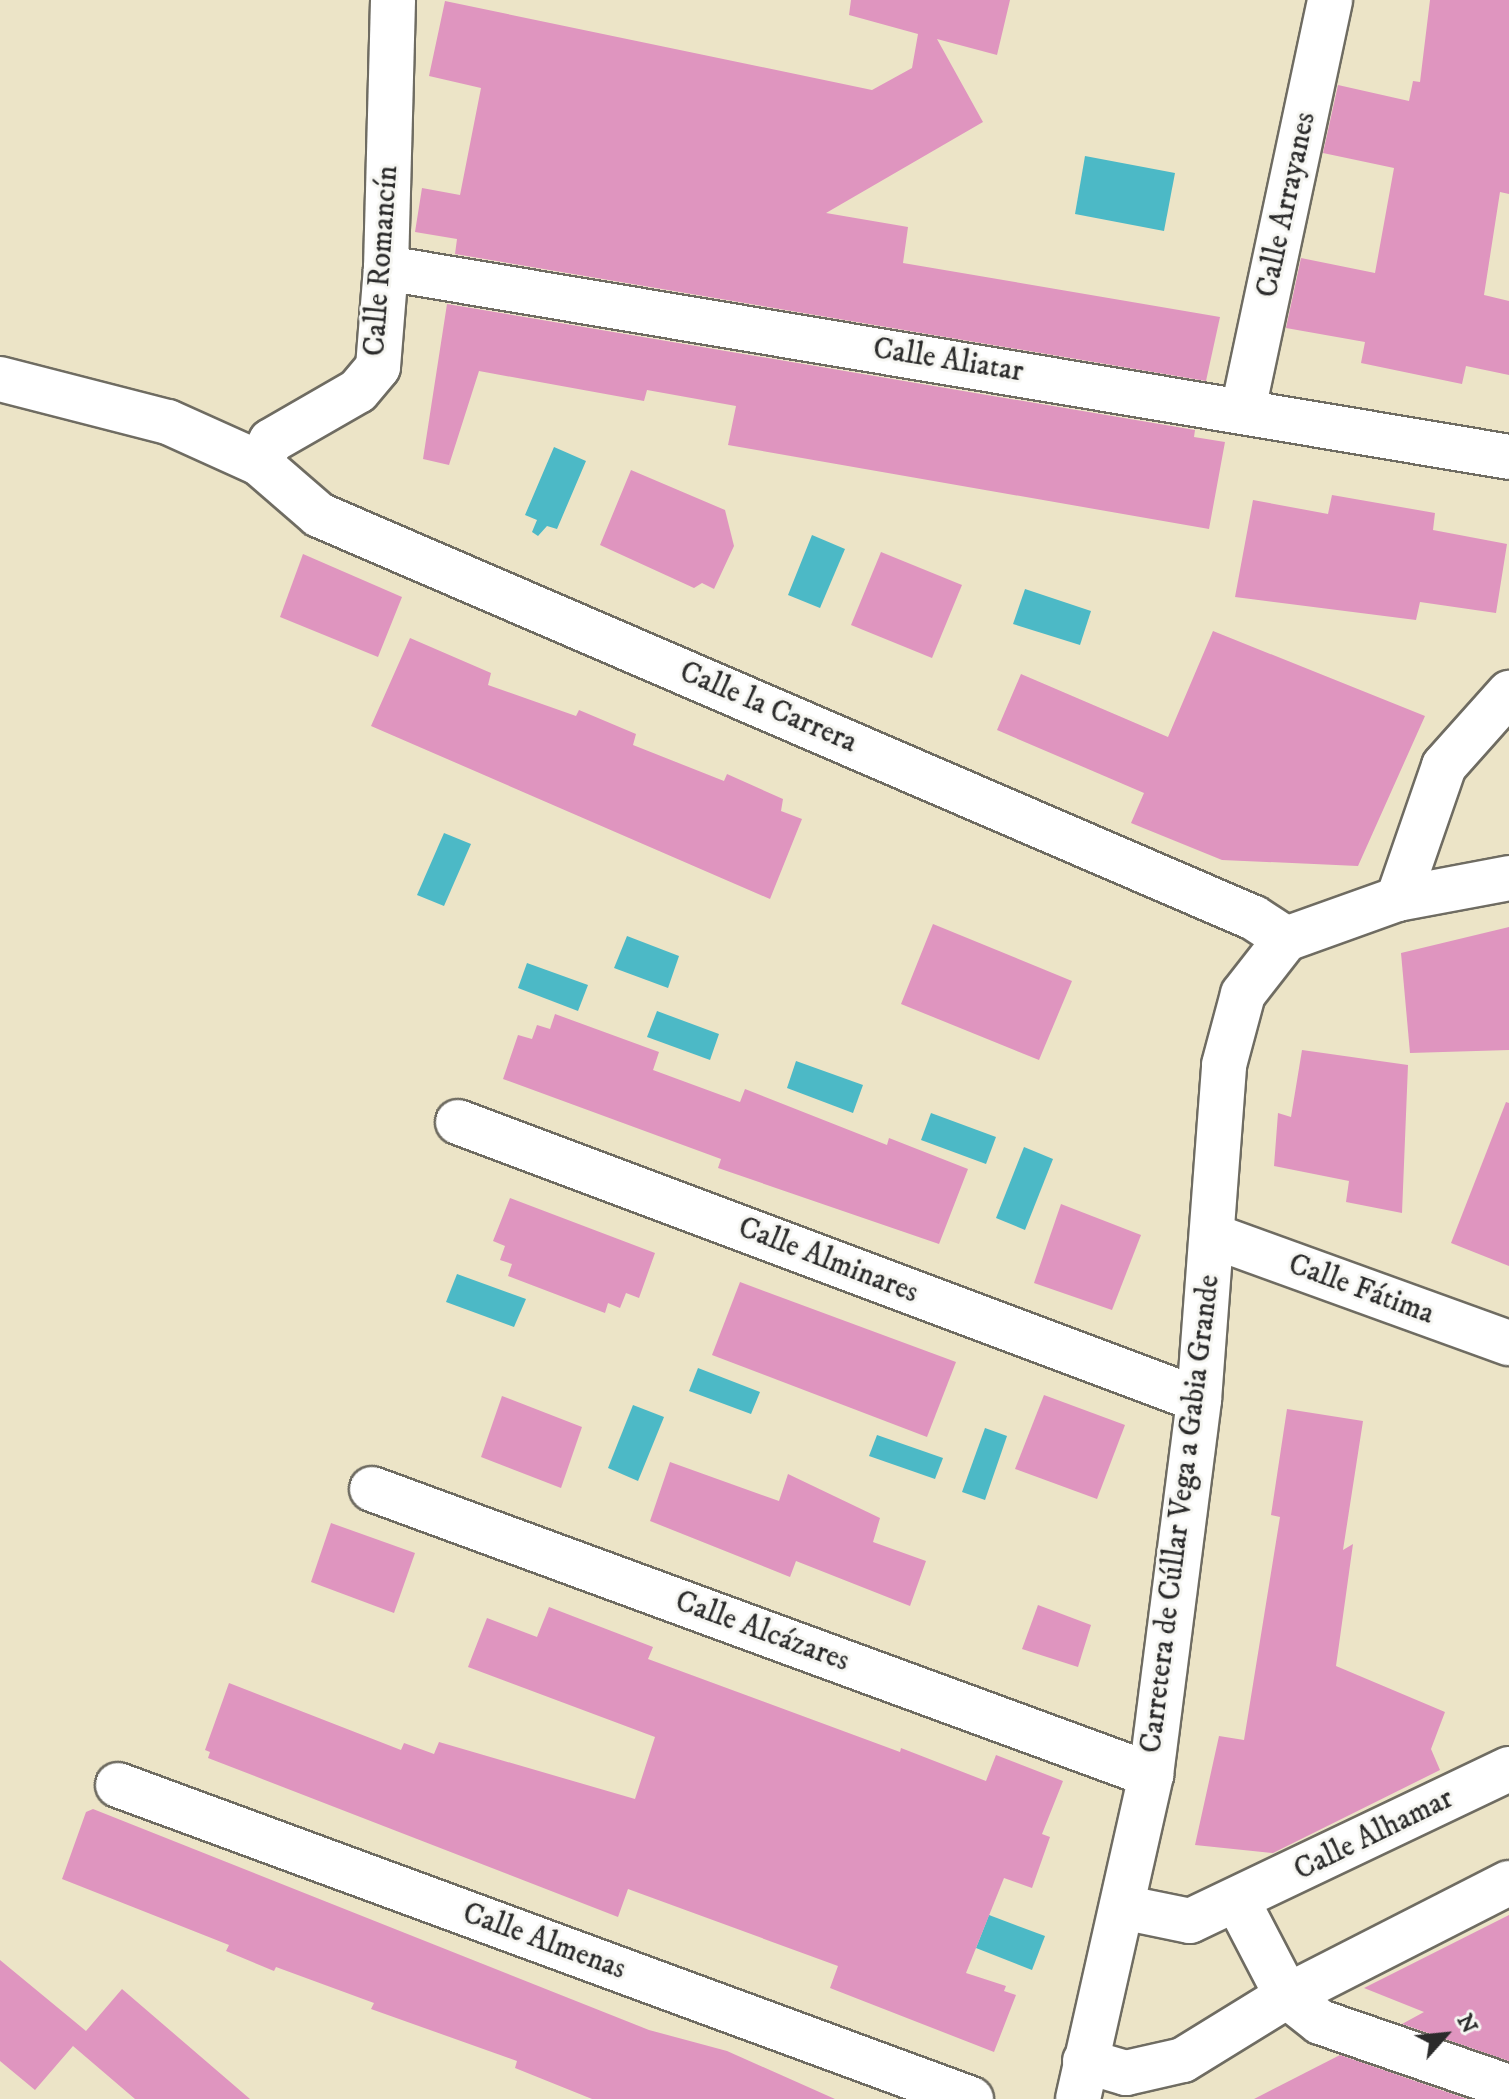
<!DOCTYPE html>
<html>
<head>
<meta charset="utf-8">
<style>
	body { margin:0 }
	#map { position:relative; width:1509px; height:2099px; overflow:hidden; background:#ece4c7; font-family:"IM FELL DW Pica",serif }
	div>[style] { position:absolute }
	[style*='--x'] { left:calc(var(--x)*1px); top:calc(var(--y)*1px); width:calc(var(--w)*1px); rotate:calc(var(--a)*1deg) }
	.water>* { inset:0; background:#4cb9c6 }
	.building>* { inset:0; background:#df95bf }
	.roads { filter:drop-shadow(2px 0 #6f6c62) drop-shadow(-2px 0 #6f6c62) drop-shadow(0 2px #6f6c62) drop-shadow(0 -2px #6f6c62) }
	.minor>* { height:44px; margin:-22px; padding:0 22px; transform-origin:22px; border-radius:22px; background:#fff }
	span { translate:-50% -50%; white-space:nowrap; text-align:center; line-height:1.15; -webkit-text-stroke:6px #f6f6f2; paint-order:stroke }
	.street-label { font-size:30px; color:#2b2b2b }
	.north { position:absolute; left:1405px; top:1995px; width:80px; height:80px; -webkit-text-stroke:6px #f6f6f2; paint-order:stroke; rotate:63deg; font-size:22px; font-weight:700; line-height:32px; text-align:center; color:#2b2b2b }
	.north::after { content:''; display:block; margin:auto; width:28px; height:36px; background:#2b2b2b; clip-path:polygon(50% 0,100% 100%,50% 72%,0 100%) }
</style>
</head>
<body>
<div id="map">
	<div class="water">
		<div style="clip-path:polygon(1085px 156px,1175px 173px,1164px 231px,1075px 214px)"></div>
		<div style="clip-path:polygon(554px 447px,586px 461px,557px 529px,547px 526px,538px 536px,532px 532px,537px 520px,525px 515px)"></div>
		<div style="clip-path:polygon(812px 535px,845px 549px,820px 608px,788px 595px)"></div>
		<div style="clip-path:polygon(1025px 589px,1091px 611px,1080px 645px,1013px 624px)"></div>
		<div style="clip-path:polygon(444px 833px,471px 844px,444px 906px,417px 895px)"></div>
		<div style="clip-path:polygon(627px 936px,679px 956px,668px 988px,614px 968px)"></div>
		<div style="clip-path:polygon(527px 963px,588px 985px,578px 1011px,518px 988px)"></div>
		<div style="clip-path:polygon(657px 1011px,719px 1034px,710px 1060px,647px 1037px)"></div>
		<div style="clip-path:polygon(796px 1061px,863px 1085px,853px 1113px,787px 1088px)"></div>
		<div style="clip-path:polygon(931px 1113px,996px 1137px,986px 1164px,921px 1140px)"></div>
		<div style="clip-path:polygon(1024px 1147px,1053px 1159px,1025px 1230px,996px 1218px)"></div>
		<div style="clip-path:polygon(457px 1274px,526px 1299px,514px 1327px,446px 1302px)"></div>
		<div style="clip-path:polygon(698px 1368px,760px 1392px,751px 1414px,689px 1391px)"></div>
		<div style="clip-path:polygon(633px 1405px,664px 1417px,638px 1481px,608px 1468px)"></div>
		<div style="clip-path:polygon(985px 1428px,1007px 1436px,985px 1500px,962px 1492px)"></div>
		<div style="clip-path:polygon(877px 1435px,943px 1458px,935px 1479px,869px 1456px)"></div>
		<div style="clip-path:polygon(989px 1915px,1045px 1936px,1032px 1970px,976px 1948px)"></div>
	</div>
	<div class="building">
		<div style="clip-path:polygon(851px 0,1010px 0,997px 55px,937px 39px,983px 122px,826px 213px,908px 227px,903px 263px,1220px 317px,1206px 381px,455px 254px,457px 239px,415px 232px,422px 188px,460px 195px,481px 88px,429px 76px,445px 1px,872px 90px,912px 68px,918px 34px,849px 15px)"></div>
		<div style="clip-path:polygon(1430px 0,1509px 0,1509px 194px,1500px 192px,1484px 295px,1509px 301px,1509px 375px,1466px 366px,1462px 384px,1361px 363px,1365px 342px,1286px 328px,1301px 258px,1375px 273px,1394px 168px,1323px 153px,1338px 85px,1409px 101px,1413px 81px,1420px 82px)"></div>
		<div style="clip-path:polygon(447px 304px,1195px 430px,1194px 437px,1225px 442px,1209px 529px,728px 445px,736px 406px,647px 390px,644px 401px,479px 371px,449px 465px,423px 459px)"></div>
		<div style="clip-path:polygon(631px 470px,725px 510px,734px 546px,714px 589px,702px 583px,694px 588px,600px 545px)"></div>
		<div style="clip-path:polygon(1332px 495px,1435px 513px,1433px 530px,1507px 544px,1496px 613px,1420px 602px,1416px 620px,1235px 597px,1253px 500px,1328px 514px)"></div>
		<div style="clip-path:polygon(881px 552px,962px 585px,932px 658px,851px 625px)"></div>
		<div style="clip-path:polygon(303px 554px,402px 597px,378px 657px,280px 617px)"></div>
		<div style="clip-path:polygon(1213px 631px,1425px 716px,1358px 866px,1222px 860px,1131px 823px,1144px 793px,997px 730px,1021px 674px,1168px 737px)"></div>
		<div style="clip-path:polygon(410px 638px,491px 673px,488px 685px,576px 716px,579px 710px,636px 734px,633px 745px,724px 781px,727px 774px,783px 799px,781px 811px,802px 819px,770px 899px,371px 726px)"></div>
		<div style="clip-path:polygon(933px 924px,1072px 981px,1039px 1060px,901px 1004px)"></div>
		<div style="clip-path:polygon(1509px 927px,1509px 1050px,1410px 1053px,1401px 953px)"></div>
		<div style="clip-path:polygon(555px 1014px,659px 1052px,653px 1070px,740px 1102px,745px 1089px,887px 1145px,889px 1138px,968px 1169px,939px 1244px,718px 1168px,721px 1159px,503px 1079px,518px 1035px,532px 1039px,537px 1025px,550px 1029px)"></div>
		<div style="clip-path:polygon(1302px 1050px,1408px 1065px,1402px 1213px,1346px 1202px,1349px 1181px,1274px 1166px,1278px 1113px,1291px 1117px)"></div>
		<div style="clip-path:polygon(1506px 1102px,1509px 1103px,1509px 1266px,1451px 1243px)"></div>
		<div style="clip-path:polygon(510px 1198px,655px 1253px,639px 1298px,626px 1293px,620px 1308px,608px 1303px,605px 1313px,508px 1276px,512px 1264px,500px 1260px,505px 1246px,493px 1241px)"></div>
		<div style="clip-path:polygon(1061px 1204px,1141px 1235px,1112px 1310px,1034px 1283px)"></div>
		<div style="clip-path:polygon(740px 1282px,956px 1362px,927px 1437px,712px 1355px)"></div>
		<div style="clip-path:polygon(1044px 1395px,1125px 1425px,1097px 1499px,1015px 1469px)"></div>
		<div style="clip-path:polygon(502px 1396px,582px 1427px,561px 1488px,481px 1457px)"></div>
		<div style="clip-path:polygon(1287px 1409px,1363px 1421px,1343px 1550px,1353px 1544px,1336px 1666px,1445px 1712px,1431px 1749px,1440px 1770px,1273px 1853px,1195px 1845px,1219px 1736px,1244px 1740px,1280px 1517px,1271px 1515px)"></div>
		<div style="clip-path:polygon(670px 1462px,779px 1501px,788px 1474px,880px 1518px,873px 1542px,926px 1561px,910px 1606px,796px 1561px,790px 1577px,650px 1521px)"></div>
		<div style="clip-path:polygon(331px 1523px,415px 1553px,394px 1613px,311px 1582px)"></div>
		<div style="clip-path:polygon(1038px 1605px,1091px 1625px,1078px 1667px,1022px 1649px)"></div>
		<div style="clip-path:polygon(549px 1607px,653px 1647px,648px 1659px,900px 1752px,901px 1748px,986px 1781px,996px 1755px,1063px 1781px,1042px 1834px,1050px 1837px,1032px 1888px,1004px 1878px,966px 1973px,1006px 1986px,1004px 1991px,1016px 1995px,994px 2052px,830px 1988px,838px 1966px,628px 1889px,618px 1917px,208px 1758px,210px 1752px,205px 1750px,229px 1683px,401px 1750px,404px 1743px,434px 1754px,439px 1742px,635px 1799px,655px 1737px,468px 1667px,487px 1618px,537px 1637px)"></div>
		<div style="clip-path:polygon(93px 1809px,649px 2030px,727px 2051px,835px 2099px,592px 2099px,515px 2068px,517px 2061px,371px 2009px,374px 2003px,276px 1967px,274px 1971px,226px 1951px,229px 1945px,62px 1879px,86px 1812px)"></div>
		<div style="clip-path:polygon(1509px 1915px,1509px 2061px,1402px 2024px,1424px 2012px,1364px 1988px)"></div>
		<div style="clip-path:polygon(0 1960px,86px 2031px,122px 1989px,250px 2099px,135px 2099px,73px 2046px,35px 2090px,0 2061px)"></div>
		<div style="clip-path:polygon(1340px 2055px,1467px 2099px,1254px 2099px)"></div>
	</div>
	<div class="roads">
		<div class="minor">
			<div style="--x:386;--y:268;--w:1139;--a:9.55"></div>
			<div style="--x:0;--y:379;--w:173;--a:14.4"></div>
			<div style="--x:168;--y:422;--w:100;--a:24.3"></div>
			<div style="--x:259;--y:463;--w:79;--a:40.9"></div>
			<div style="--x:319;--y:515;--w:1018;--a:23.32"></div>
			<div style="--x:1254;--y:918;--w:38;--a:33"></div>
			<div style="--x:1243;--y:410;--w:419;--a:-78"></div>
			<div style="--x:259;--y:463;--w:25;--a:-61"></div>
			<div style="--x:271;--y:441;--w:100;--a:-29.9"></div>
			<div style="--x:358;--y:391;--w:31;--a:-50"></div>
			<div style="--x:378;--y:367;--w:99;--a:-85.4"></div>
			<div style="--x:386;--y:268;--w:268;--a:-88.5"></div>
			<div style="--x:1398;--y:899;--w:141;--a:-70.9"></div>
			<div style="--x:1444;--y:766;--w:98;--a:-48.3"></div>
			<div style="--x:1286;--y:939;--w:119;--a:-19.7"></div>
			<div style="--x:1398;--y:899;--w:113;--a:-10.7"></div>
			<div style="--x:458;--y:1122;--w:791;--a:20.56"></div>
			<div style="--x:1213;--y:1236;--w:315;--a:19.9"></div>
			<div style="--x:372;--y:1489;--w:830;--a:20.16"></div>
			<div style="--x:118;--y:1785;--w:909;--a:20.21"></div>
			<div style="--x:1238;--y:1902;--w:106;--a:62.5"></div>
			<div style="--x:1287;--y:1996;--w:42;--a:38.2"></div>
			<div style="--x:1320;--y:2022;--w:200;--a:19"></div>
			<div style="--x:1122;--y:1907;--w:69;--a:11.6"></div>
			<div style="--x:1190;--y:1921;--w:353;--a:-25.5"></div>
			<div style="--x:1085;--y:2061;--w:43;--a:16.3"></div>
			<div style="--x:1126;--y:2073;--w:58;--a:-12.8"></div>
			<div style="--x:1183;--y:2060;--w:122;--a:-31.6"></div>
			<div style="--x:1287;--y:1996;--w:249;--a:-27"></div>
			<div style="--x:1078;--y:2099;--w:332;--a:-77.3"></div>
			<div style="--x:1151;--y:1775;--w:378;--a:-82.7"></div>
			<div style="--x:1199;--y:1400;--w:336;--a:-85.7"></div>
			<div style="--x:1224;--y:1065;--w:73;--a:-75"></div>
			<div style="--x:1243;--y:994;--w:70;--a:-52"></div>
		</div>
	</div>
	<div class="street-label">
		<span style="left:1287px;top:205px;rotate:-78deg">Calle Arrayanes</span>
		<span style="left:382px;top:261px;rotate:-86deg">Calle Romancín</span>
		<span style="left:948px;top:361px;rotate:9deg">Calle Aliatar</span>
		<span style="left:768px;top:708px;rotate:23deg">Calle la Carrera</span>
		<span style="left:828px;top:1261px;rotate:21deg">Calle Alminares</span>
		<span style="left:1361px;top:1290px;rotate:20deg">Calle Fátima</span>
		<span style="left:1181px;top:1514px;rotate:-83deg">Carretera de Cúllar Vega a Gabia Grande</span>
		<span style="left:762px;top:1632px;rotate:20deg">Calle Alcázares</span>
		<span style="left:1374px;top:1835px;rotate:-26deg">Calle Alhamar</span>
		<span style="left:544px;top:1942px;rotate:20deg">Calle Almenas</span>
	</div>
	<div class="north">N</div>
</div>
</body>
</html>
